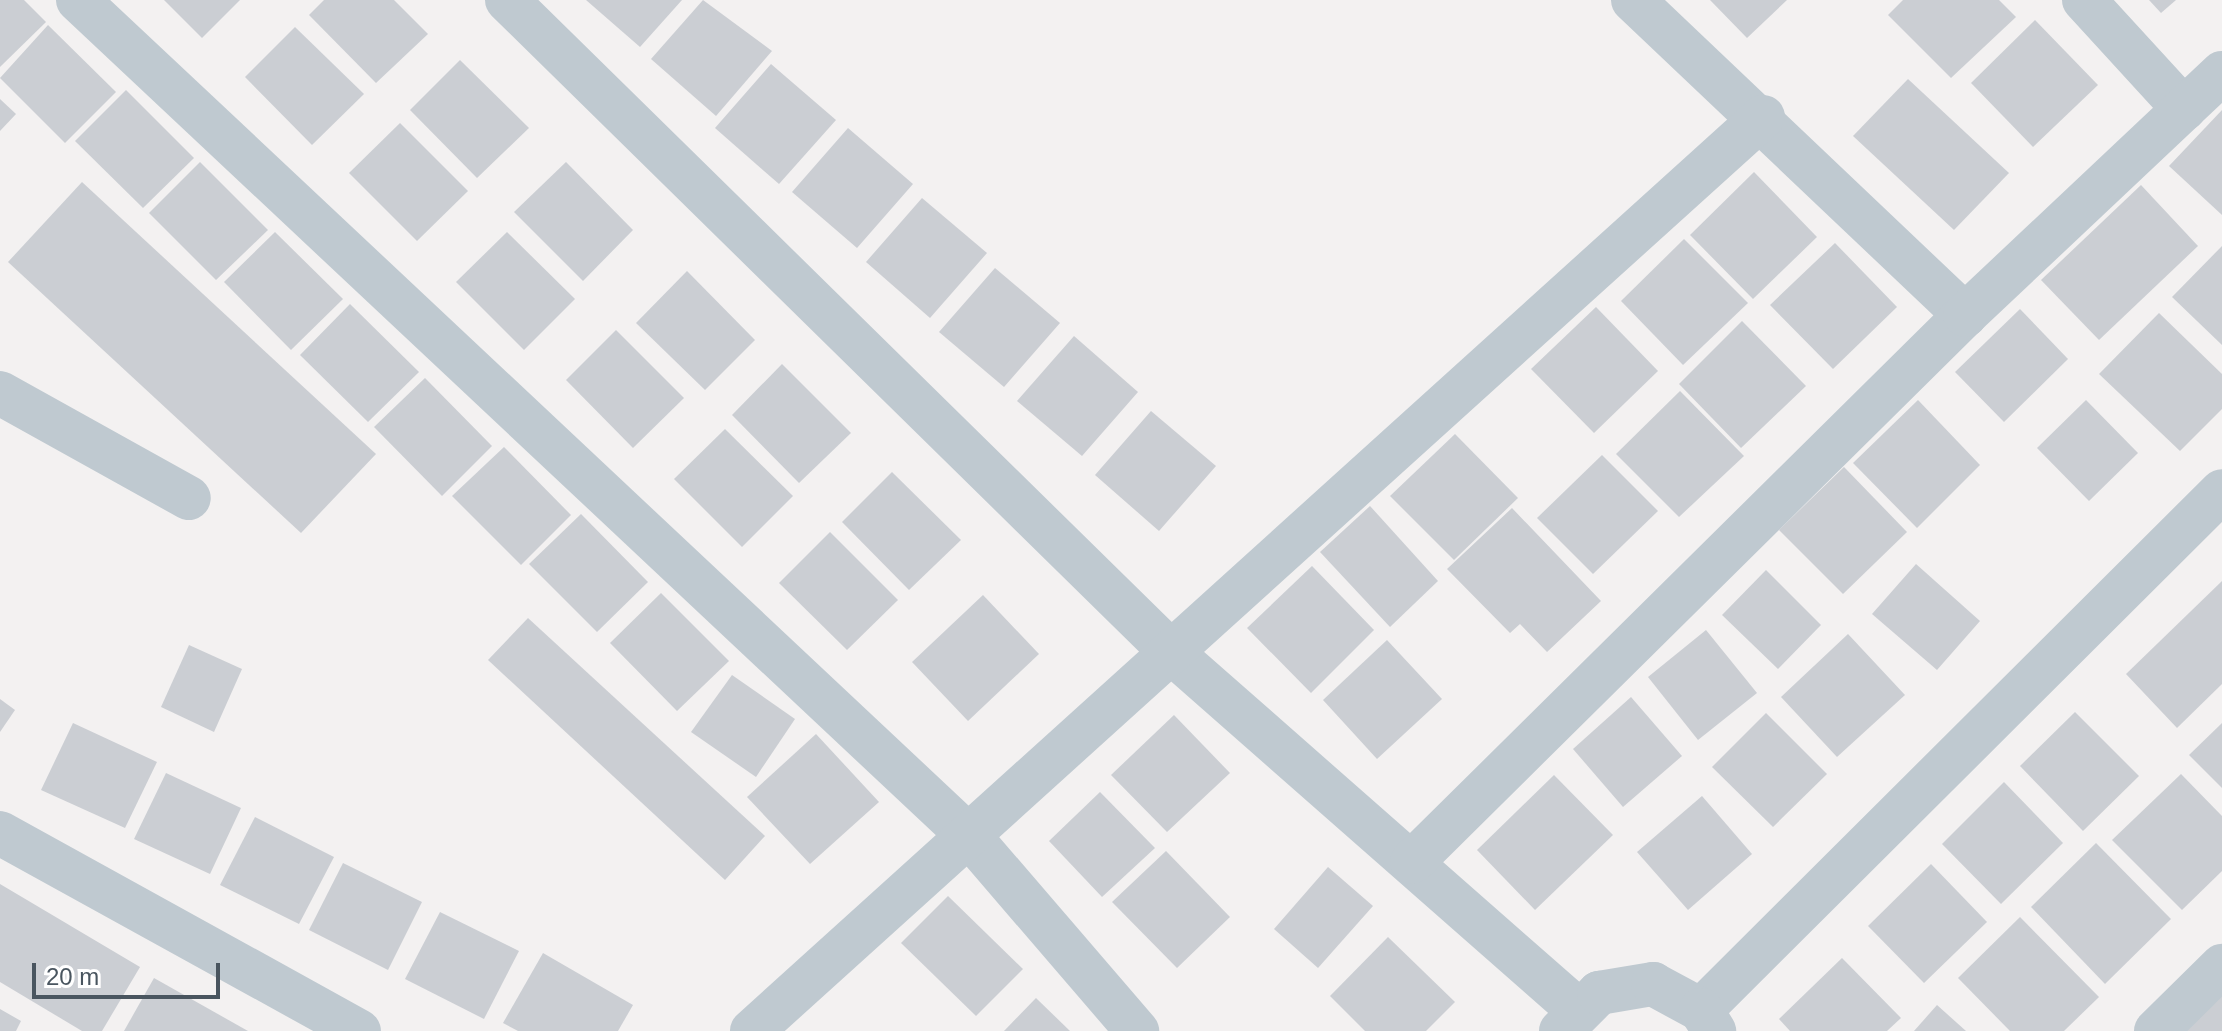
<!DOCTYPE html>
<html>
<head>
<meta charset="utf-8">
<style>
	body { margin:0 }
	#map { position:relative; width:2222px; height:1031px; overflow:hidden; background:#f3f1f1; font-family:Helvetica,sans-serif }
	div>[style] { position:absolute }
	[style*='--x'] { left:calc(var(--x)*1px); top:calc(var(--y)*1px); width:calc(var(--w)*1px); rotate:calc(var(--a)*1deg) }
	.building>* { inset:0; background:#cbced3 }
	.minor>* { height:44px; margin:-22px; padding:0 22px; transform-origin:22px; border-radius:22px; background:#bfc9d0 }
	span { translate:-50% -50%; white-space:nowrap; text-align:center; line-height:1.15; -webkit-text-stroke:6px #fff; paint-order:stroke }
	.scale { position:absolute; left:32px; top:963px; width:188px; height:36px; box-sizing:border-box; border:4px solid #49555f; border-top:0; padding-left:10px; font-size:24px; line-height:28px; white-space:nowrap; color:#49555f; -webkit-text-stroke:6px #fff; paint-order:stroke }
</style>
</head>
<body>
<div id="map">
	<div class="building">
		<div style="clip-path:polygon(0 0,24px 0,46px 22px,0 67px)"></div>
		<div style="clip-path:polygon(164px 0,240px 0,202px 38px)"></div>
		<div style="clip-path:polygon(324px 0,394px 0,428px 34px,376px 83px,309px 15px)"></div>
		<div style="clip-path:polygon(586px 0,682px 0,640px 47px)"></div>
		<div style="clip-path:polygon(703px 0,772px 51px,716px 116px,651px 59px)"></div>
		<div style="clip-path:polygon(1710px 0,1787px 0,1747px 38px)"></div>
		<div style="clip-path:polygon(1903px 0,1999px 0,2016px 17px,1951px 78px,1888px 15px)"></div>
		<div style="clip-path:polygon(2149px 0,2176px 0,2161px 13px)"></div>
		<div style="clip-path:polygon(2035px 20px,2098px 85px,2033px 147px,1971px 83px)"></div>
		<div style="clip-path:polygon(48px 25px,116px 92px,65px 143px,0 78px)"></div>
		<div style="clip-path:polygon(295px 27px,364px 94px,312px 145px,245px 77px)"></div>
		<div style="clip-path:polygon(460px 60px,529px 128px,477px 178px,410px 110px)"></div>
		<div style="clip-path:polygon(771px 64px,836px 120px,779px 184px,715px 128px)"></div>
		<div style="clip-path:polygon(1908px 79px,2009px 173px,1954px 230px,1853px 136px)"></div>
		<div style="clip-path:polygon(126px 90px,194px 158px,143px 208px,75px 141px)"></div>
		<div style="clip-path:polygon(0 99px,16px 114px,0 131px)"></div>
		<div style="clip-path:polygon(2222px 110px,2222px 215px,2169px 166px)"></div>
		<div style="clip-path:polygon(400px 123px,468px 191px,417px 241px,349px 173px)"></div>
		<div style="clip-path:polygon(848px 128px,913px 184px,857px 248px,792px 192px)"></div>
		<div style="clip-path:polygon(200px 162px,268px 230px,216px 280px,149px 213px)"></div>
		<div style="clip-path:polygon(566px 162px,633px 230px,583px 281px,514px 212px)"></div>
		<div style="clip-path:polygon(1754px 172px,1817px 237px,1753px 299px,1690px 235px)"></div>
		<div style="clip-path:polygon(82px 182px,376px 454px,301px 533px,8px 262px)"></div>
		<div style="clip-path:polygon(2141px 185px,2198px 246px,2099px 340px,2041px 280px)"></div>
		<div style="clip-path:polygon(922px 198px,987px 253px,930px 318px,866px 262px)"></div>
		<div style="clip-path:polygon(275px 232px,343px 299px,291px 350px,224px 282px)"></div>
		<div style="clip-path:polygon(507px 232px,575px 299px,524px 350px,456px 282px)"></div>
		<div style="clip-path:polygon(1684px 239px,1748px 303px,1683px 365px,1621px 301px)"></div>
		<div style="clip-path:polygon(1835px 243px,1897px 307px,1833px 369px,1770px 305px)"></div>
		<div style="clip-path:polygon(2222px 246px,2222px 345px,2172px 297px)"></div>
		<div style="clip-path:polygon(995px 268px,1060px 323px,1004px 387px,939px 332px)"></div>
		<div style="clip-path:polygon(687px 271px,755px 340px,705px 390px,636px 323px)"></div>
		<div style="clip-path:polygon(350px 304px,419px 372px,368px 422px,300px 355px)"></div>
		<div style="clip-path:polygon(1596px 307px,1658px 371px,1594px 433px,1531px 369px)"></div>
		<div style="clip-path:polygon(2020px 309px,2068px 359px,2004px 422px,1955px 372px)"></div>
		<div style="clip-path:polygon(2159px 313px,2222px 374px,2222px 409px,2180px 451px,2099px 374px)"></div>
		<div style="clip-path:polygon(1742px 321px,1806px 386px,1741px 448px,1679px 384px)"></div>
		<div style="clip-path:polygon(616px 330px,684px 398px,633px 448px,566px 380px)"></div>
		<div style="clip-path:polygon(1074px 336px,1138px 392px,1082px 456px,1017px 401px)"></div>
		<div style="clip-path:polygon(782px 364px,851px 433px,799px 483px,732px 415px)"></div>
		<div style="clip-path:polygon(425px 378px,492px 446px,442px 496px,374px 427px)"></div>
		<div style="clip-path:polygon(1680px 391px,1744px 456px,1679px 517px,1616px 454px)"></div>
		<div style="clip-path:polygon(1918px 400px,1980px 465px,1917px 528px,1853px 463px)"></div>
		<div style="clip-path:polygon(2086px 400px,2138px 453px,2089px 501px,2037px 448px)"></div>
		<div style="clip-path:polygon(1151px 411px,1216px 466px,1159px 531px,1095px 475px)"></div>
		<div style="clip-path:polygon(725px 429px,793px 496px,742px 547px,674px 479px)"></div>
		<div style="clip-path:polygon(1455px 434px,1518px 498px,1454px 560px,1390px 496px)"></div>
		<div style="clip-path:polygon(504px 447px,571px 515px,521px 565px,452px 496px)"></div>
		<div style="clip-path:polygon(1602px 455px,1658px 511px,1593px 574px,1537px 518px)"></div>
		<div style="clip-path:polygon(1844px 467px,1907px 532px,1843px 594px,1779px 530px)"></div>
		<div style="clip-path:polygon(892px 472px,961px 540px,909px 590px,842px 522px)"></div>
		<div style="clip-path:polygon(1370px 506px,1438px 581px,1390px 627px,1320px 552px)"></div>
		<div style="clip-path:polygon(1512px 508px,1601px 601px,1547px 652px,1520px 624px,1510px 633px,1447px 569px)"></div>
		<div style="clip-path:polygon(581px 514px,648px 582px,597px 632px,529px 564px)"></div>
		<div style="clip-path:polygon(830px 532px,898px 600px,847px 650px,779px 583px)"></div>
		<div style="clip-path:polygon(1916px 564px,1980px 621px,1937px 670px,1872px 614px)"></div>
		<div style="clip-path:polygon(1312px 566px,1374px 630px,1311px 693px,1247px 628px)"></div>
		<div style="clip-path:polygon(1766px 570px,1821px 625px,1778px 669px,1722px 615px)"></div>
		<div style="clip-path:polygon(2222px 581px,2222px 684px,2177px 728px,2126px 674px)"></div>
		<div style="clip-path:polygon(661px 593px,729px 661px,677px 711px,610px 643px)"></div>
		<div style="clip-path:polygon(983px 595px,1039px 654px,968px 721px,912px 662px)"></div>
		<div style="clip-path:polygon(528px 618px,765px 836px,725px 880px,488px 660px)"></div>
		<div style="clip-path:polygon(1706px 630px,1757px 693px,1698px 740px,1648px 677px)"></div>
		<div style="clip-path:polygon(1848px 634px,1905px 695px,1837px 757px,1781px 697px)"></div>
		<div style="clip-path:polygon(1387px 640px,1442px 699px,1377px 759px,1323px 700px)"></div>
		<div style="clip-path:polygon(189px 645px,242px 669px,214px 732px,161px 707px)"></div>
		<div style="clip-path:polygon(732px 675px,795px 719px,756px 777px,691px 732px)"></div>
		<div style="clip-path:polygon(1631px 697px,1682px 756px,1623px 807px,1573px 749px)"></div>
		<div style="clip-path:polygon(0 699px,15px 710px,0 732px)"></div>
		<div style="clip-path:polygon(2075px 712px,2139px 776px,2083px 831px,2020px 766px)"></div>
		<div style="clip-path:polygon(1766px 713px,1827px 774px,1773px 827px,1712px 767px)"></div>
		<div style="clip-path:polygon(1174px 715px,1230px 773px,1167px 832px,1111px 775px)"></div>
		<div style="clip-path:polygon(73px 723px,157px 762px,125px 828px,41px 790px)"></div>
		<div style="clip-path:polygon(2222px 723px,2222px 788px,2189px 755px)"></div>
		<div style="clip-path:polygon(816px 734px,879px 802px,810px 864px,747px 797px)"></div>
		<div style="clip-path:polygon(166px 773px,241px 808px,210px 874px,134px 839px)"></div>
		<div style="clip-path:polygon(2181px 774px,2222px 816px,2222px 871px,2182px 910px,2112px 840px)"></div>
		<div style="clip-path:polygon(1554px 775px,1613px 835px,1535px 910px,1477px 850px)"></div>
		<div style="clip-path:polygon(2004px 782px,2063px 843px,2001px 904px,1942px 844px)"></div>
		<div style="clip-path:polygon(1100px 792px,1155px 848px,1102px 897px,1049px 841px)"></div>
		<div style="clip-path:polygon(1702px 796px,1752px 854px,1688px 910px,1637px 852px)"></div>
		<div style="clip-path:polygon(255px 817px,334px 857px,299px 924px,220px 885px)"></div>
		<div style="clip-path:polygon(2096px 843px,2171px 919px,2105px 984px,2031px 907px)"></div>
		<div style="clip-path:polygon(1166px 851px,1230px 917px,1177px 968px,1112px 902px)"></div>
		<div style="clip-path:polygon(343px 863px,422px 902px,388px 970px,309px 930px)"></div>
		<div style="clip-path:polygon(1931px 864px,1987px 922px,1924px 983px,1868px 926px)"></div>
		<div style="clip-path:polygon(1328px 867px,1373px 906px,1318px 968px,1274px 929px)"></div>
		<div style="clip-path:polygon(0 884px,140px 967px,102px 1031px,82px 1031px,0 982px)"></div>
		<div style="clip-path:polygon(948px 896px,1023px 969px,976px 1016px,901px 943px)"></div>
		<div style="clip-path:polygon(440px 912px,519px 951px,484px 1019px,405px 979px)"></div>
		<div style="clip-path:polygon(2020px 917px,2099px 997px,2064px 1031px,2010px 1031px,1958px 978px)"></div>
		<div style="clip-path:polygon(1388px 937px,1455px 1002px,1426px 1031px,1365px 1031px,1330px 996px)"></div>
		<div style="clip-path:polygon(543px 953px,633px 1005px,618px 1031px,518px 1031px,503px 1023px)"></div>
		<div style="clip-path:polygon(1842px 958px,1901px 1018px,1887px 1031px,1790px 1031px,1779px 1019px)"></div>
		<div style="clip-path:polygon(154px 978px,248px 1031px,124px 1031px)"></div>
		<div style="clip-path:polygon(2222px 993px,2222px 1031px,2183px 1031px)"></div>
		<div style="clip-path:polygon(1036px 998px,1070px 1031px,1004px 1031px)"></div>
		<div style="clip-path:polygon(1937px 1005px,1966px 1031px,1914px 1031px)"></div>
		<div style="clip-path:polygon(0 1009px,21px 1021px,16px 1031px,0 1031px)"></div>
	</div>
	<div class="minor">
		<div style="--x:78;--y:0;--w:1225;--a:43.18"></div>
		<div style="--x:971;--y:838;--w:255;--a:49.3"></div>
		<div style="--x:507;--y:0;--w:932;--a:44.48"></div>
		<div style="--x:1172;--y:653;--w:539;--a:41.32"></div>
		<div style="--x:1633;--y:0;--w:458;--a:43.5"></div>
		<div style="--x:2084;--y:0;--w:148;--a:47.5"></div>
		<div style="--x:0;--y:393;--w:216;--a:29.1"></div>
		<div style="--x:0;--y:833;--w:410;--a:28.9"></div>
		<div style="--x:1412;--y:862;--w:778;--a:-44.69"></div>
		<div style="--x:1965;--y:315;--w:353;--a:-43.3"></div>
		<div style="--x:1701;--y:1010;--w:735;--a:-44.89"></div>
		<div style="--x:752;--y:1031;--w:1363;--a:-42.12"></div>
		<div style="--x:1561;--y:1031;--w:54;--a:-45"></div>
		<div style="--x:1599;--y:993;--w:55;--a:-9.5"></div>
		<div style="--x:1653;--y:984;--w:55;--a:28.4"></div>
		<div style="--x:1701;--y:1010;--w:25;--a:58"></div>
		<div style="--x:2156;--y:1031;--w:93;--a:-44.6"></div>
	</div>
	<div class="scale">20 m</div>
</div>
</body>
</html>
